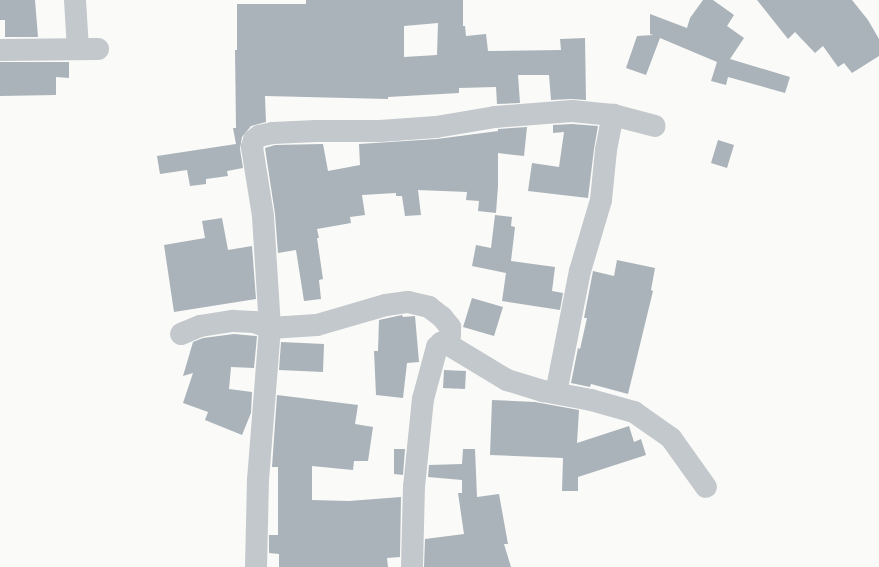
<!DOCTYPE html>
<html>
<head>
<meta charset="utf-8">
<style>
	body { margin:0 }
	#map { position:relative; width:879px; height:567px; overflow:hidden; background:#fafaf8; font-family:"DM Sans",sans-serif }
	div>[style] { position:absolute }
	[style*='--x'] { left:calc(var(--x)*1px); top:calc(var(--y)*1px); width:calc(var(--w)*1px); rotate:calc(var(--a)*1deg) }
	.building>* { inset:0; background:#aab3b9 }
	.minor>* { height:22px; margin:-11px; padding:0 11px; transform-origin:11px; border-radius:11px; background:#c3c8cc }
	span { translate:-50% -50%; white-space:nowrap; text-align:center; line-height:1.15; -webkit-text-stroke:4px #fff; paint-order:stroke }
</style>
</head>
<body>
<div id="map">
	<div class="building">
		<div style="clip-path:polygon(0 0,35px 0,38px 37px,5px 37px,5px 20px,0 20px)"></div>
		<div style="clip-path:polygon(evenodd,306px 0,463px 0,463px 26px,465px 26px,466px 36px,486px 34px,488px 51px,561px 50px,560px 39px,585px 38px,586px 100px,571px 99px,551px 100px,549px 75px,518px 75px,520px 103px,497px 104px,496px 87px,459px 88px,459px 93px,388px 97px,388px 99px,265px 96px,266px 122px,251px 126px,242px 137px,240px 149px,243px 168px,227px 171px,228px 176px,206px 179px,206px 184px,190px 186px,187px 170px,160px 174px,157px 156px,236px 144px,233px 128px,236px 128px,235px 50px,237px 50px,237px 4px,306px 4px,306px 0,438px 23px,437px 55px,404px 57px,404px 26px,438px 23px)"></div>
		<div style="clip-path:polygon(703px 0,713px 0,734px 15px,727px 26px,744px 38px,730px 59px,790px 77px,785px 93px,728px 77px,726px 85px,711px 81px,717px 62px,660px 38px,646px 75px,626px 68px,637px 36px,653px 35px,650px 34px,650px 14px,687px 28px,690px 18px)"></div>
		<div style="clip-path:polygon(757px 0,852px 0,868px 20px,879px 39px,879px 56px,852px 73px,844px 63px,838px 67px,823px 46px,815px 53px,795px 32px,788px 39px)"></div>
		<div style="clip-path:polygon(0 62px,69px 62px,69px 78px,56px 77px,56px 95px,0 96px)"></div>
		<div style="clip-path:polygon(572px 124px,598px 126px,594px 149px,588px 198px,528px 191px,532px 163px,559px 167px,564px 132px,553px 133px,553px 125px)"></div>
		<div style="clip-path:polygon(527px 127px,524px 156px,498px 153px,498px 186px,496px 213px,478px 211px,479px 201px,466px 200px,467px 192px,418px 190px,421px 215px,405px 216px,402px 196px,396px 196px,396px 193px,362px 195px,365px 215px,350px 217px,351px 223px,317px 229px,319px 238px,317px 238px,323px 279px,319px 280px,321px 299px,304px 301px,296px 250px,278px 253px,275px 214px,265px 148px,275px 145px,323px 144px,328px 171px,360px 165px,359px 144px,437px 139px,498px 131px,498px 129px)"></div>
		<div style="clip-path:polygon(718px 140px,734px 145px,727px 168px,711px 163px)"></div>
		<div style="clip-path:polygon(495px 215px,512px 217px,511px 226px,515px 227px,511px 261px,555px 267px,552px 291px,563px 293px,560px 310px,502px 301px,506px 273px,472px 266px,476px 245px,491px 248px)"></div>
		<div style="clip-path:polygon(222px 218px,228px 250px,252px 246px,256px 299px,174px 312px,164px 245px,205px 238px,202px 221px)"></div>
		<div style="clip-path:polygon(617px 260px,655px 268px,651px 290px,653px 291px,628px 394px,591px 384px,590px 387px,571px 383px,578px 348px,580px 349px,587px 318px,584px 318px,593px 271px,614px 276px)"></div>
		<div style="clip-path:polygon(472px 298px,503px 307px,494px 336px,463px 327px)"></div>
		<div style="clip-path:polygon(402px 315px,403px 317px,415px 316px,419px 362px,407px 363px,403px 398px,376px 395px,374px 351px,378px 351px,379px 320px)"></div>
		<div style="clip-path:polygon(234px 334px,257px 336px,254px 368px,231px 367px,229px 389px,252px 392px,251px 413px,242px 435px,205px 420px,208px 412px,183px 403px,193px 373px,183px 376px,193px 342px,203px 338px)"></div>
		<div style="clip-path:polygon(281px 342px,324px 344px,323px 372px,279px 370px)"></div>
		<div style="clip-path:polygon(444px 370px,466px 371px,465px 389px,443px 388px)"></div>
		<div style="clip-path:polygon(277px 395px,358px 405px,355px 424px,373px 427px,368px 461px,354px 461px,353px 470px,312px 466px,312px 500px,349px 501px,401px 497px,400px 557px,387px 558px,388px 567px,279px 567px,279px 554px,269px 553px,269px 535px,278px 535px,278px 467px,272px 467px)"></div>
		<div style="clip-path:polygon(492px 400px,535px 402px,579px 410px,577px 443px,629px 426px,634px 442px,641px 439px,646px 455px,578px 477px,578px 491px,562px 491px,563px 458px,490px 455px)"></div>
		<div style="clip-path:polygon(394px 449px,405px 449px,403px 475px,394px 474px)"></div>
		<div style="clip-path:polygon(463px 449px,475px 449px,477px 497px,499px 494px,508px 544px,504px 544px,511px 567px,424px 567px,425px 539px,464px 534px,458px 493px,462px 493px,462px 480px,428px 477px,429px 465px,462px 464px)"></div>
	</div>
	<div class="minor">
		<div style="--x:75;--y:0;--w:49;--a:86.5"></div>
		<div style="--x:0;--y:50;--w:98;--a:-0.6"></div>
		<div style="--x:181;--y:334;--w:21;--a:-23"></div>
		<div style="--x:200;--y:326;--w:33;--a:-9"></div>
		<div style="--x:233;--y:321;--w:21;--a:3"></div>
		<div style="--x:254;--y:322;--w:17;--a:21"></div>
		<div style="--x:270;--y:328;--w:47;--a:-3.7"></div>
		<div style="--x:317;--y:325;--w:72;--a:-16.2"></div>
		<div style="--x:386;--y:305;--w:22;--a:-8"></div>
		<div style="--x:408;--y:302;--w:22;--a:13"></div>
		<div style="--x:429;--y:307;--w:16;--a:38"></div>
		<div style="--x:442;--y:317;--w:13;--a:51"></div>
		<div style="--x:450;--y:327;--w:8;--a:90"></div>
		<div style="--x:450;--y:335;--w:9;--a:108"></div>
		<div style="--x:556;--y:393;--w:124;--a:-78.9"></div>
		<div style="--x:580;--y:271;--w:74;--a:-73.5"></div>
		<div style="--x:601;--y:200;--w:50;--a:-84.3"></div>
		<div style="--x:606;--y:150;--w:36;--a:-79"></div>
		<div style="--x:256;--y:567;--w:87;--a:-88.7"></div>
		<div style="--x:258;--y:480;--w:152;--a:-85.5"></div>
		<div style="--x:270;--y:328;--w:112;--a:-93.6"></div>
		<div style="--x:263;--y:216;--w:70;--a:-99.1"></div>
		<div style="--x:252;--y:147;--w:7;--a:-74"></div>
		<div style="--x:254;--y:140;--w:6;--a:-39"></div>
		<div style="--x:259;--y:136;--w:14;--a:-12"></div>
		<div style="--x:273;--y:133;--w:43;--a:-2.7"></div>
		<div style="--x:316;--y:131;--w:64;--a:0"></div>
		<div style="--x:380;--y:131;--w:56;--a:-4.1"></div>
		<div style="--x:436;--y:127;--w:60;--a:-9.6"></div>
		<div style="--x:495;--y:117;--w:77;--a:-4.5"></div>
		<div style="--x:572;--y:111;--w:41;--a:5.6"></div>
		<div style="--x:613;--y:115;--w:43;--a:14.7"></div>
		<div style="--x:412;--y:567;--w:80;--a:-88.6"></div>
		<div style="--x:414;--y:487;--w:88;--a:-84.2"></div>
		<div style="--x:423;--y:399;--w:54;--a:-74.9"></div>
		<div style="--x:437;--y:347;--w:6;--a:-45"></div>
		<div style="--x:441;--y:343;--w:3;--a:-18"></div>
		<div style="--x:444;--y:342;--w:74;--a:31.1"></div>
		<div style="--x:507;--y:380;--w:38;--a:17"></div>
		<div style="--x:543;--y:391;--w:49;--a:10.6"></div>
		<div style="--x:591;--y:400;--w:45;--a:15.6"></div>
		<div style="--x:634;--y:412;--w:45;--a:35.1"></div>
		<div style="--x:671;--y:438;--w:60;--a:54.5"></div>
	</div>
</div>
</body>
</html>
